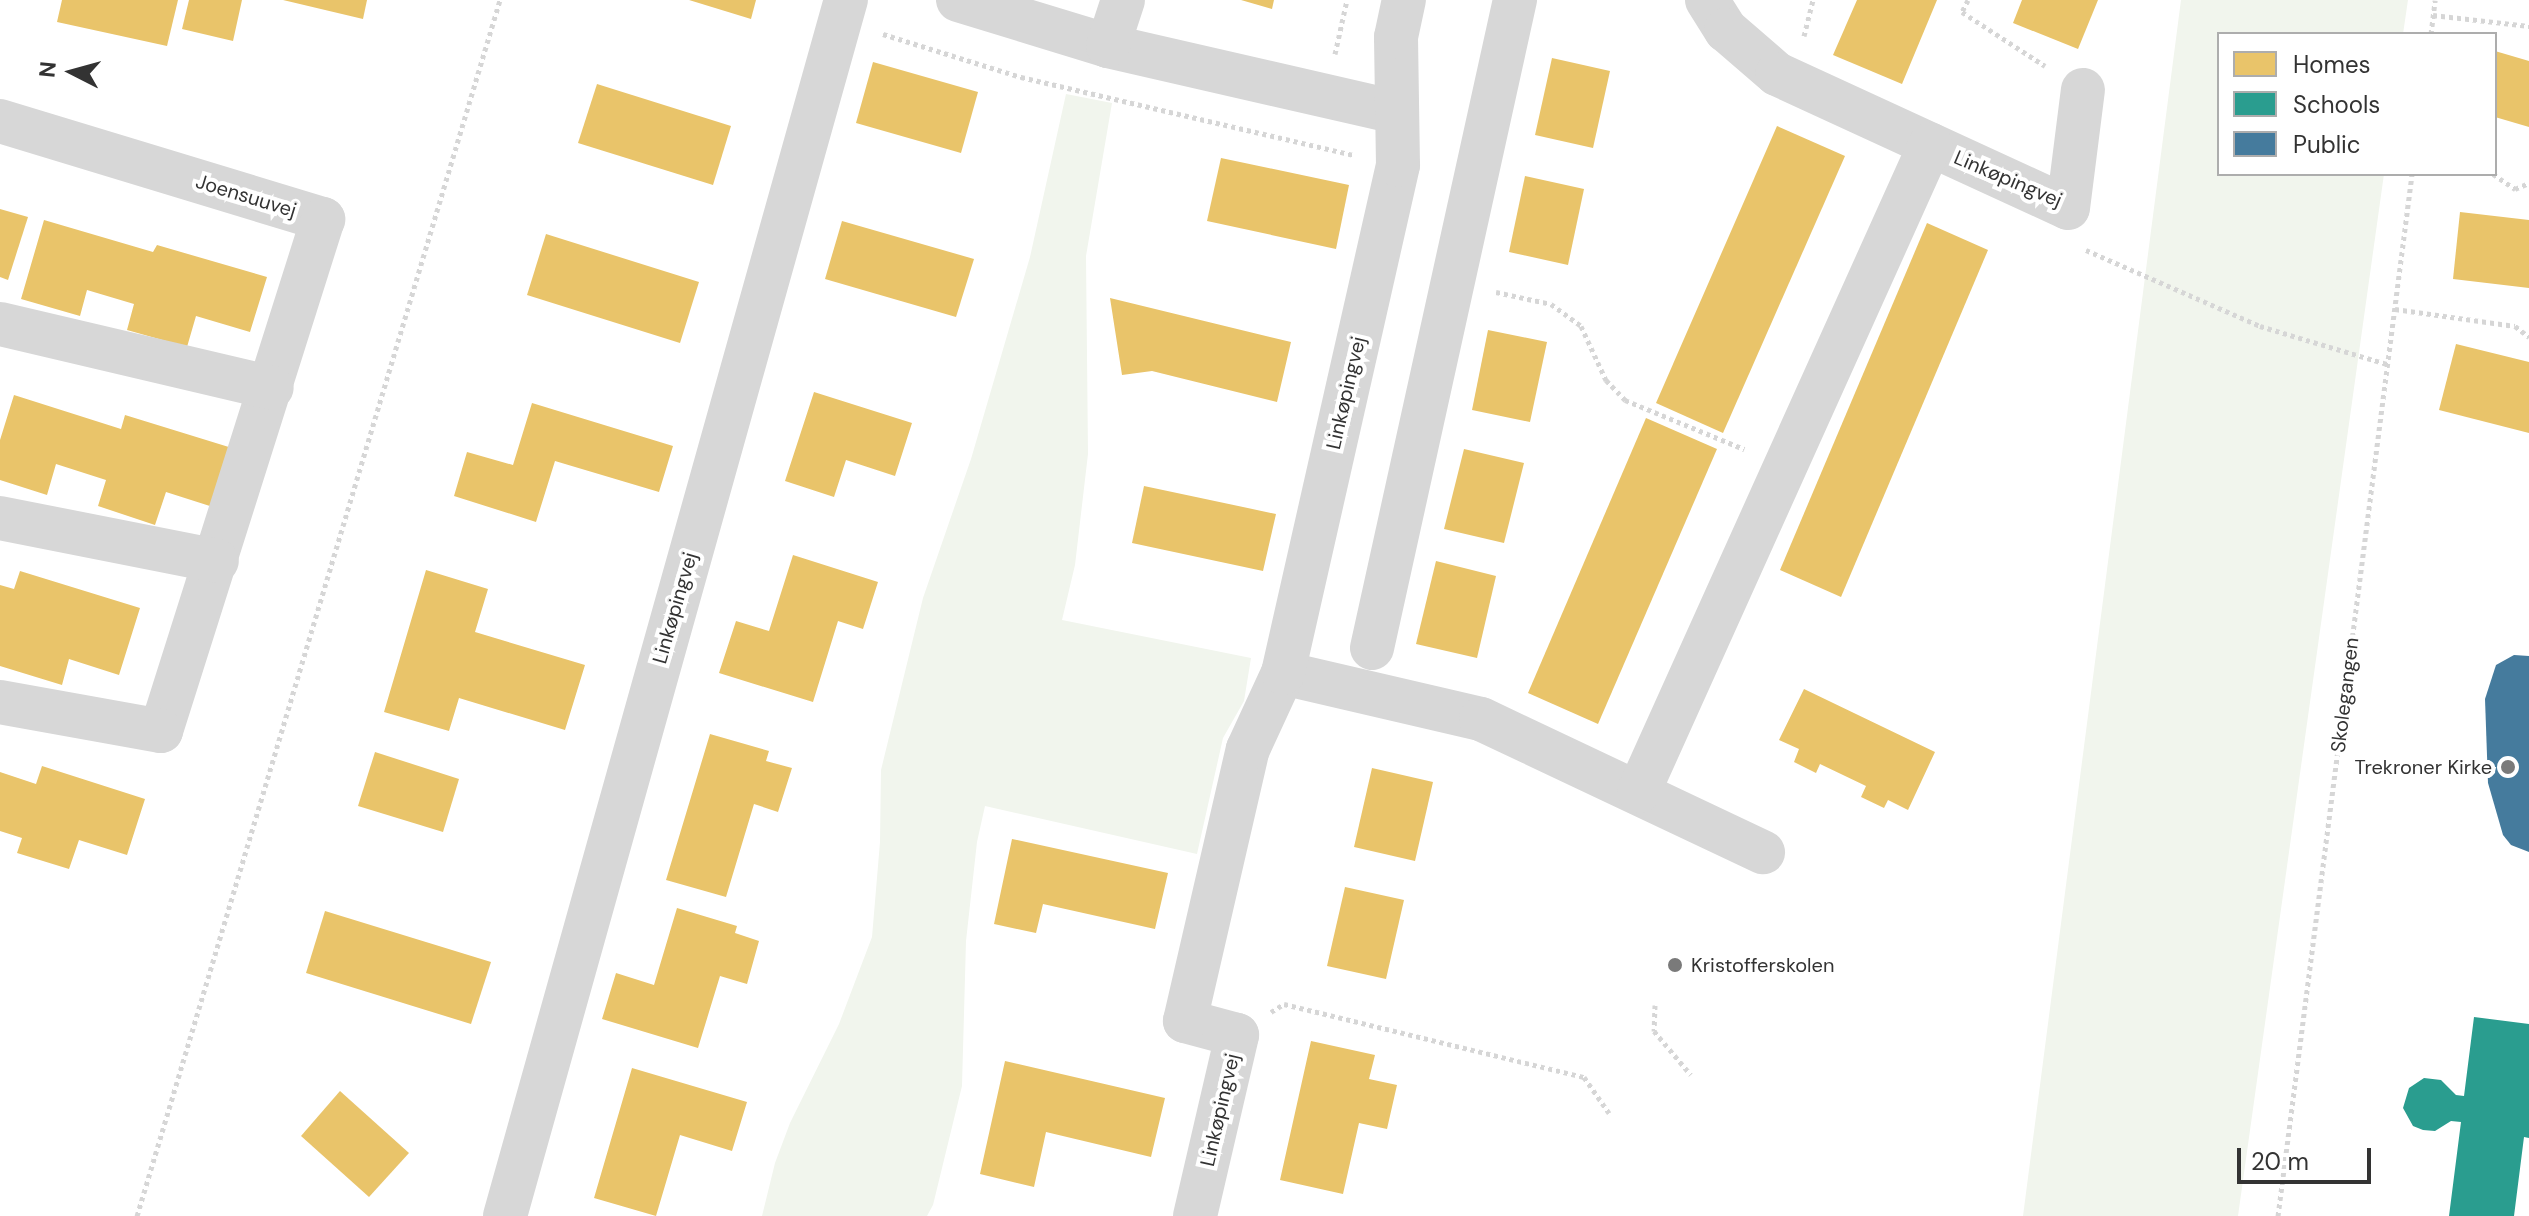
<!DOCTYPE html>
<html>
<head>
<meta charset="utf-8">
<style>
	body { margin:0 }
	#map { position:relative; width:2529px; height:1216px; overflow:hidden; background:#fff; font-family:"DM Sans",sans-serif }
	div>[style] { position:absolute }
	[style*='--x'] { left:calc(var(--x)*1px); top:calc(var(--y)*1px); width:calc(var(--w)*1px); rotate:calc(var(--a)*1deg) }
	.green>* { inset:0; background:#f1f5ed }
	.homes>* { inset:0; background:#e9c46a }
	.schools>* { inset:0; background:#2a9d8f }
	.public>* { inset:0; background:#457b9d }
	.path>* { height:5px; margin-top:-2.5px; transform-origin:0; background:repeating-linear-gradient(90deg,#d6d6d6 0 4px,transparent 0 8px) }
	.minor>* { height:44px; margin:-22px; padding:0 22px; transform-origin:22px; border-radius:22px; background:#d7d7d7 }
	.dots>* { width:22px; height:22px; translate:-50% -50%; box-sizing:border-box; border:4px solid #fff; border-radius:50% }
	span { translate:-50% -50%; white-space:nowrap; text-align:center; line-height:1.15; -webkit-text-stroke:8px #fff; paint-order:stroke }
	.street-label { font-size:20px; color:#333 }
	.poi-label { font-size:20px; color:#333 }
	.right { translate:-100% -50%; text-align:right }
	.left { translate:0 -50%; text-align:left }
	.legend { position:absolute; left:2217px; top:32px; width:280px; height:144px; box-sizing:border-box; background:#fff; border:2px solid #adadad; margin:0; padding:10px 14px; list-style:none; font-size:24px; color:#333 }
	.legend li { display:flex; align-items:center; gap:16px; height:40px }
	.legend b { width:40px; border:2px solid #adadad }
	.north { position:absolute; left:32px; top:32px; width:80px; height:80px; -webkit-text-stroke:6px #fff; paint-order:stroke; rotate:276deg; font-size:22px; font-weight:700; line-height:32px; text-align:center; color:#333 }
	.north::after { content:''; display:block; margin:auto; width:28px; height:36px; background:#333; clip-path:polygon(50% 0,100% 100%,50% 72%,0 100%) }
	.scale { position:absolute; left:2237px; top:1148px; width:134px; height:36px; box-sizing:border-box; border:4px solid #333; border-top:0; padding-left:10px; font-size:24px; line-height:28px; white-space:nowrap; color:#333; -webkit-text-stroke:6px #fff; paint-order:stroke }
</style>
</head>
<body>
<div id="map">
	<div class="green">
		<div style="clip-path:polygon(2181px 0,2408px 0,2403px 34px,2219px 34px,2219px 174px,2384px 174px,2238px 1216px,2023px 1216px)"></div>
		<div style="clip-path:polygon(1066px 94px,1112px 103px,1086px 256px,1088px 454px,1075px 565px,1062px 620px,1251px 658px,1244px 701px,1223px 738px,1197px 854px,985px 806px,977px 842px,966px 941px,962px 1086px,933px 1205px,927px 1216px,762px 1216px,775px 1163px,790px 1123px,839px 1024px,872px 937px,880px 842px,881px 770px,923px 598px,971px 459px,1030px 257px)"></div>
	</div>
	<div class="homes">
		<div style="clip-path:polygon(62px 0,178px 0,167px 46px,57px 22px)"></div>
		<div style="clip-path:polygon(189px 0,242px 0,233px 41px,182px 29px)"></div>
		<div style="clip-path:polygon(283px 0,367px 0,363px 19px)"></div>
		<div style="clip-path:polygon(689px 0,756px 0,751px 19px)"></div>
		<div style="clip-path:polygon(1241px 0,1274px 0,1272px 9px)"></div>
		<div style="clip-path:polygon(1857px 0,1937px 0,1902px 84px,1833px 55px)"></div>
		<div style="clip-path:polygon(2022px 0,2098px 0,2078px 49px,2013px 23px)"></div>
		<div style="clip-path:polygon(2495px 51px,2529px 61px,2529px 127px,2495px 117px)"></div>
		<div style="clip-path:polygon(1552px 58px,1610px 71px,1593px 148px,1535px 135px)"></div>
		<div style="clip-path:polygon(873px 62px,978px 92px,961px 153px,856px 123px)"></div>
		<div style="clip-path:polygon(597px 84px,731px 126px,713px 185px,578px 143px)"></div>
		<div style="clip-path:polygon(1777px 126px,1845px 156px,1723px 433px,1656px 403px)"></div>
		<div style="clip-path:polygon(1221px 158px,1349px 185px,1336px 249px,1207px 221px)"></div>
		<div style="clip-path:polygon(1525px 176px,1584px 189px,1568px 265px,1509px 252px)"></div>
		<div style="clip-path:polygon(0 209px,28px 217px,8px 280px,0 277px)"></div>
		<div style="clip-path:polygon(2460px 212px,2529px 220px,2529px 288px,2453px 279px)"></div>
		<div style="clip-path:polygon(44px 220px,153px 252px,157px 245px,267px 277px,250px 332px,196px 316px,187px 347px,127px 330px,134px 304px,87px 290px,80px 316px,21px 299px)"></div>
		<div style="clip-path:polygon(842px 221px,974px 259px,956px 317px,825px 279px)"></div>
		<div style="clip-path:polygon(1927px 223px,1988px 250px,1841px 597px,1780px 570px)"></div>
		<div style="clip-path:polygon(546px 234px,699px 282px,680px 343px,527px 295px)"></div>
		<div style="clip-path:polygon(1110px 298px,1291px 342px,1277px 402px,1152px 371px,1122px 375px)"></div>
		<div style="clip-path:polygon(1488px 330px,1547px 342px,1530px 422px,1472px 410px)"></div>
		<div style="clip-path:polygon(2456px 344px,2529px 362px,2529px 433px,2439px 410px)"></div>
		<div style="clip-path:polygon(814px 392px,912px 423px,895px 476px,846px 460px,834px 497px,785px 481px)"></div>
		<div style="clip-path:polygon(14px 395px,121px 429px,125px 415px,232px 448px,213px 507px,166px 492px,155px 525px,98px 506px,106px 480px,56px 464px,47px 495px,0 480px,0 440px)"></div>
		<div style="clip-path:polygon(532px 403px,673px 446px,659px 492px,555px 461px,536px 522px,454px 496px,467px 452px,513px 465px)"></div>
		<div style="clip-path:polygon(1646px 418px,1717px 449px,1598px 724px,1528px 693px)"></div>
		<div style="clip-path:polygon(1464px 449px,1524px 463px,1504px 543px,1444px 529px)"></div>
		<div style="clip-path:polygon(1144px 486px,1276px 514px,1263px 571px,1132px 543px)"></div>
		<div style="clip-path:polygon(793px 555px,878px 582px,863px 629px,838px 621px,813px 702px,719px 673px,736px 621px,769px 631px)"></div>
		<div style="clip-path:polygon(1436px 561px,1496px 576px,1477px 658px,1416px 644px)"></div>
		<div style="clip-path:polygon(426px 570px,488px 589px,475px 632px,585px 665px,565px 730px,459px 698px,449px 731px,384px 712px)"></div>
		<div style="clip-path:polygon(20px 571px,140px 608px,119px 675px,69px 659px,62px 685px,0 666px,0 585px,14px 589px)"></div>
		<div style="clip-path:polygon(1804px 689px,1935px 752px,1908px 810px,1888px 800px,1884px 808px,1861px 797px,1866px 786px,1820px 764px,1816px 773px,1794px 762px,1799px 749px,1779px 740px)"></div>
		<div style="clip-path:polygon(710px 734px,769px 751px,766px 761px,792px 768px,778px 812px,754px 804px,726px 897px,666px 880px)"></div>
		<div style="clip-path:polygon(375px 752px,459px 779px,443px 832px,358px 806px)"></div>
		<div style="clip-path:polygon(42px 766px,145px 799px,127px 855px,79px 840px,69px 869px,17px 853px,22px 838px,0 831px,0 772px,36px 784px)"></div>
		<div style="clip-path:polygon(1372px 768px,1433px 782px,1415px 861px,1354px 847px)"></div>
		<div style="clip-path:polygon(1012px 839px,1168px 873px,1155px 929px,1043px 904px,1036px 933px,994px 924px)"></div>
		<div style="clip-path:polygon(1345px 887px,1404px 900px,1386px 979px,1327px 966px)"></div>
		<div style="clip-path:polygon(677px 908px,737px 926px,735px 933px,759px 941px,747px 984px,720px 976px,698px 1048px,602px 1019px,616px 973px,654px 985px)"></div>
		<div style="clip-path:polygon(325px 911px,491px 962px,471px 1024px,306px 973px)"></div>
		<div style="clip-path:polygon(1311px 1041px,1375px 1055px,1369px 1079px,1397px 1085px,1387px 1129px,1359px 1123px,1343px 1194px,1280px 1180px)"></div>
		<div style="clip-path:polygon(1005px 1061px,1165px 1098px,1151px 1157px,1046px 1132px,1034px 1187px,980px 1174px)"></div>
		<div style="clip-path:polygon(632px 1068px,747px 1102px,732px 1151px,680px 1135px,656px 1216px,594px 1198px)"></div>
		<div style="clip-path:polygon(340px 1091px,409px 1153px,369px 1197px,301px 1136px)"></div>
	</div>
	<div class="schools">
		<div style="clip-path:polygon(2474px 1017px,2529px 1024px,2529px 1138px,2524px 1137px,2514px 1216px,2449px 1216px,2461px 1122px,2451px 1121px,2435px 1131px,2423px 1130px,2413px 1126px,2403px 1108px,2409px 1088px,2424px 1078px,2441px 1080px,2456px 1095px,2464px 1096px)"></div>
	</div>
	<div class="public">
		<div style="clip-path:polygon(2514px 655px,2529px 656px,2529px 852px,2511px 845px,2503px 835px,2488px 783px,2485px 699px,2496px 665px)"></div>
	</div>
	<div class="path">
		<div style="--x:1968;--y:0;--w:13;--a:117"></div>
		<div style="--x:1962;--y:12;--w:99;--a:33"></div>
		<div style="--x:2433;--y:15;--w:97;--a:6.5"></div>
		<div style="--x:883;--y:34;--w:145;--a:17.3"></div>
		<div style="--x:1021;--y:77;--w:342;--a:13.2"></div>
		<div style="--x:2431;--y:34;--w:34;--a:-83"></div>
		<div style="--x:1804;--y:36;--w:37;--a:-76"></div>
		<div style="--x:1335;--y:54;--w:55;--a:-77.5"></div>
		<div style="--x:2493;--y:174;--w:27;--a:34"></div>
		<div style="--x:2515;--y:189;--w:15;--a:-23"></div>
		<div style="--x:2086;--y:250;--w:190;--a:23.6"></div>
		<div style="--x:2260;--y:326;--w:133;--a:16.7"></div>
		<div style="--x:1496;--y:292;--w:56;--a:12.3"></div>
		<div style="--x:1551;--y:304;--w:37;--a:36"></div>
		<div style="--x:1581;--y:326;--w:60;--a:65.2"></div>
		<div style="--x:1606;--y:380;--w:28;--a:46"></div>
		<div style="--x:1625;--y:400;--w:129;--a:22.4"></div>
		<div style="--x:2395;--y:309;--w:121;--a:8.1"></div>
		<div style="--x:2515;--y:326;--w:18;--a:38"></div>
		<div style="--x:1655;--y:1005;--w:26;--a:92"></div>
		<div style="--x:1654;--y:1031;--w:57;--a:49.9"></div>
		<div style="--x:1271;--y:1012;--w:15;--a:-32"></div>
		<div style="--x:1284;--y:1004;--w:309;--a:13.7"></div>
		<div style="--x:1584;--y:1077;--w:44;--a:55.2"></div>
		<div style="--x:137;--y:1216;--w:1269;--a:-73.38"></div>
		<div style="--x:2278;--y:1216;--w:1051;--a:-82.67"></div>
	</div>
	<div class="minor">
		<div style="--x:958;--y:0;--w:157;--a:17"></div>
		<div style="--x:1108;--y:46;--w:296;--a:12.9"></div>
		<div style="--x:1707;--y:0;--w:36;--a:58"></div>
		<div style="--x:1726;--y:30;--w:67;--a:40.8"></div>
		<div style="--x:1777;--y:74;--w:320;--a:24.7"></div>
		<div style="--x:2068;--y:208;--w:119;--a:-82.8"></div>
		<div style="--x:1108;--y:46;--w:48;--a:-71.9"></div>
		<div style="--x:0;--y:121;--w:338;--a:16.9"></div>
		<div style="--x:323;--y:219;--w:537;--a:107.56"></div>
		<div style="--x:161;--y:731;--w:164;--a:-169.8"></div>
		<div style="--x:0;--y:324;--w:279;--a:13.2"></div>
		<div style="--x:0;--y:518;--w:221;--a:11.2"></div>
		<div style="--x:1372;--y:648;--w:664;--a:-77.56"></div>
		<div style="--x:1283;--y:673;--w:203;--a:13.1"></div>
		<div style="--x:1481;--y:719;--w:312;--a:25.3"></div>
		<div style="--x:1639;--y:791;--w:709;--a:-65.75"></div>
		<div style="--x:505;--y:1216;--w:1263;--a:-74.34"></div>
		<div style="--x:1195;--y:1216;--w:186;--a:-76.9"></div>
		<div style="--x:1237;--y:1035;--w:54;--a:-164.9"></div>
		<div style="--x:1185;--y:1021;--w:279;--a:-77"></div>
		<div style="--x:1248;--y:749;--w:84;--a:-65.3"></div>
		<div style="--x:1283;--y:673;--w:521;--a:-77.24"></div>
		<div style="--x:1398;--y:165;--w:128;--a:-90.9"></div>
		<div style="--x:1396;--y:37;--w:38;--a:-78"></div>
	</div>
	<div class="dots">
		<div style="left:2508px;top:767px;background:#7a7a7a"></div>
		<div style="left:1675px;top:965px;background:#7a7a7a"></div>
	</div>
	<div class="street-label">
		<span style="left:2008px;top:179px;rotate:23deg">Linkøpingvej</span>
		<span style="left:246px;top:196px;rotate:17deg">Joensuuvej</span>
		<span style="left:1346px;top:393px;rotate:-77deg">Linkøpingvej</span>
		<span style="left:675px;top:608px;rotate:-74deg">Linkøpingvej</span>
		<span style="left:2345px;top:695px;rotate:-83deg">Skolegangen</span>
		<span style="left:1220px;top:1110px;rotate:-77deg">Linkøpingvej</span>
	</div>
	<div class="poi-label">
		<span class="right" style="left:2492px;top:767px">Trekroner Kirke</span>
		<span class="left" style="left:1691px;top:965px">Kristofferskolen</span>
	</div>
	<ul class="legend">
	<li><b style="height:22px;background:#e9c46a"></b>Homes</li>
	<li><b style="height:22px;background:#2a9d8f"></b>Schools</li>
	<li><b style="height:22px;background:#457b9d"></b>Public</li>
	</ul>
	<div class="north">N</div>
	<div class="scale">20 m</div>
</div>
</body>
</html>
